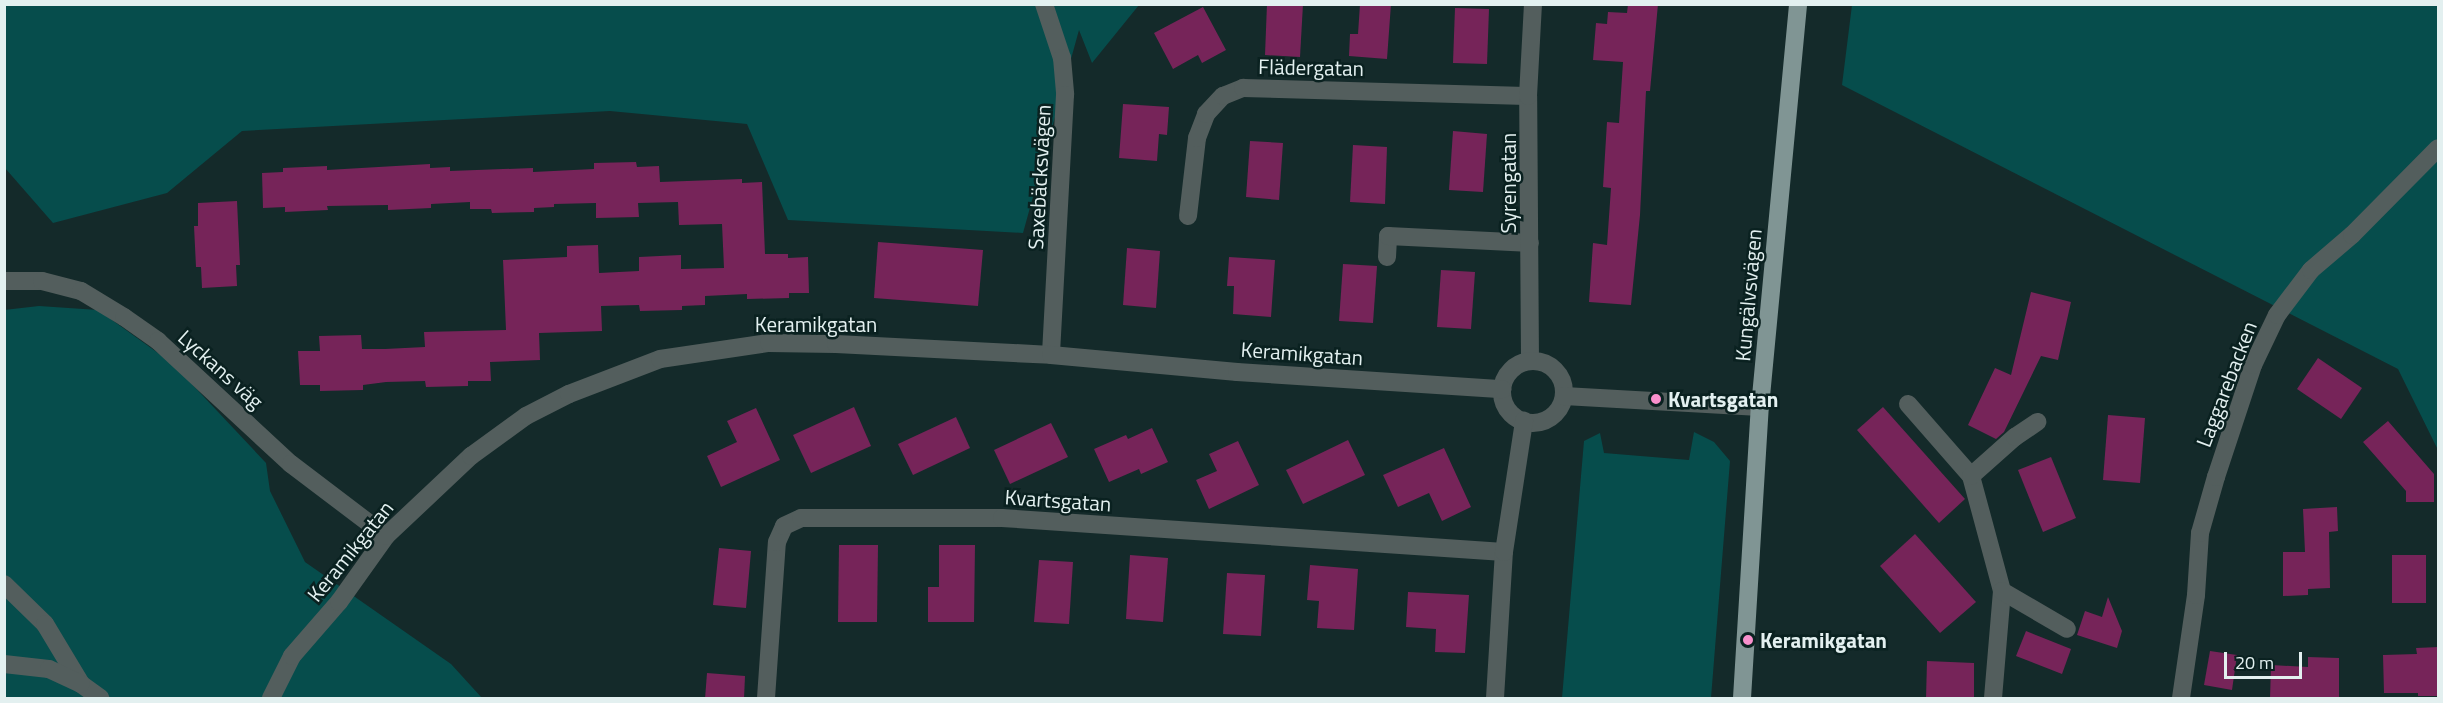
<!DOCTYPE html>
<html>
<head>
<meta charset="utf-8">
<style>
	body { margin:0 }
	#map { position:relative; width:2443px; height:703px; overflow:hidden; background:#142a2a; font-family:"Titillium Web",sans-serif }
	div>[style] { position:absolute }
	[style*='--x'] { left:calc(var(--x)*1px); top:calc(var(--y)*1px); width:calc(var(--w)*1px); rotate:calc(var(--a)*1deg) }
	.green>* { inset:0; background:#064d4c }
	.building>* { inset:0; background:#762459 }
	.minor>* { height:18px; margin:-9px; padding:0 9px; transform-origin:9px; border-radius:9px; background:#535e5d }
	.minor>.ring { margin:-9px; padding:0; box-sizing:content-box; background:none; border:18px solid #535e5d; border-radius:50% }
	.major>* { height:18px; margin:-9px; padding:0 9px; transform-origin:9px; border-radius:9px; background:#809594 }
	.dots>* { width:16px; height:16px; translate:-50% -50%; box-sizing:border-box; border:3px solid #0a2120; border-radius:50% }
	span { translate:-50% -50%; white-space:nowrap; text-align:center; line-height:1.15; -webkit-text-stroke:5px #0a2120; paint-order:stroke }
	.street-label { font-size:21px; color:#e3f0f0 }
	.poi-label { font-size:21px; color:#e3f0f0; font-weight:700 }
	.left { translate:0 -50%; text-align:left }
	.frame { position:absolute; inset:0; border:6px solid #e3f0f0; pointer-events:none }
	.scale { position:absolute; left:2224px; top:652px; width:78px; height:27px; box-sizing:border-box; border:3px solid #e3f0f0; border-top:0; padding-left:8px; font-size:18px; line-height:21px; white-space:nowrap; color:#e3f0f0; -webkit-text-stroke:4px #0a2120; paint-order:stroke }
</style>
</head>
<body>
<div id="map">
	<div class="green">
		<div style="clip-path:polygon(4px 5px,1139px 5px,1092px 63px,1079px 30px,1023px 233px,788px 220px,747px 124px,610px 111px,242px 131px,167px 193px,53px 223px,5px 168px)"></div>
		<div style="clip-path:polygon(1852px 5px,2438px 5px,2438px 450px,2398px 369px,1842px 85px)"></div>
		<div style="clip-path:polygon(39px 306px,98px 310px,172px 363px,266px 463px,270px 491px,305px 562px,451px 664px,482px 698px,5px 698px,4px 310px)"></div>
		<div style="clip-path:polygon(1694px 432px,1714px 442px,1730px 461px,1711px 698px,1562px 698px,1584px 441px,1600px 433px,1604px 453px,1689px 460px)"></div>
	</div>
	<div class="building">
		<div style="clip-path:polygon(1267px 4px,1303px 4px,1300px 57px,1265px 55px)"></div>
		<div style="clip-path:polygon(1360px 4px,1391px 4px,1387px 59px,1349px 56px,1350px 34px,1358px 34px)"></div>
		<div style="clip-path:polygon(1628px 4px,1658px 4px,1650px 91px,1646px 91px,1640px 215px,1631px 305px,1589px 302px,1593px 243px,1607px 245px,1611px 188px,1603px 187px,1607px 122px,1619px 123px,1623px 62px,1593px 60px,1596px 23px,1607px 24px,1608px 12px,1627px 13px)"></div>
		<div style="clip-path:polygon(1203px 7px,1226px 50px,1202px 63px,1198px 55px,1173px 69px,1154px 33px)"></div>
		<div style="clip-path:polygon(1455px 8px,1489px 9px,1487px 64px,1453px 63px)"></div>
		<div style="clip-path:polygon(1123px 104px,1169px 107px,1167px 135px,1159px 134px,1157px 161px,1119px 158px)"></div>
		<div style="clip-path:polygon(1453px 131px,1487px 134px,1483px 192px,1449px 190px)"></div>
		<div style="clip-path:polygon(1250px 141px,1283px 143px,1279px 200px,1246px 197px)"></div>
		<div style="clip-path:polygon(1353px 145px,1387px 147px,1385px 204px,1350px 202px)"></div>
		<div style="clip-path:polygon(636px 162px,637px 167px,659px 166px,660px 182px,742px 179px,742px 183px,762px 182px,765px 254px,788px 254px,788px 258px,808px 257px,809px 293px,789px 293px,789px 298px,747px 299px,747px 294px,705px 296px,705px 305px,682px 306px,682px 310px,640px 311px,639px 305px,601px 306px,602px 331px,539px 333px,540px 360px,490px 362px,491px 381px,468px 381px,468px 386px,426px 387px,425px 381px,386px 382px,363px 385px,363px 390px,320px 391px,320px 385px,300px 385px,298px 351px,320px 351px,319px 336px,361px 335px,362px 349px,385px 349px,425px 347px,424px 332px,506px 330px,503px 260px,567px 257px,567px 246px,598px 245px,599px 273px,639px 271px,639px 257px,681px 255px,681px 269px,724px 268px,722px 224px,679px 225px,678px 202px,638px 203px,639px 217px,596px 218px,596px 203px,554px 204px,554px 207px,534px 208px,534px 212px,492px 213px,491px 209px,470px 209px,470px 202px,431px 204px,431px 208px,388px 210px,388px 205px,327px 206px,328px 210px,285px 212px,285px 207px,263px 208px,262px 173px,283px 172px,283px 168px,327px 166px,327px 170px,430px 164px,430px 168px,450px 167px,450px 171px,533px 168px,533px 172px,594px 169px,594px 163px)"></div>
		<div style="clip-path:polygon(237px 201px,240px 265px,236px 265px,237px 286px,202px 288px,201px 267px,196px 267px,194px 226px,198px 226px,198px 203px)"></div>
		<div style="clip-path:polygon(878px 242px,983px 250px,978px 306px,874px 298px)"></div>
		<div style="clip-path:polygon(1127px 248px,1160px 251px,1156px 308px,1123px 305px)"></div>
		<div style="clip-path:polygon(1229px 257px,1275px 260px,1271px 317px,1233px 314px,1234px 286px,1227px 286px)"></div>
		<div style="clip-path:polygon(1343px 264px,1377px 266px,1373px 323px,1339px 321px)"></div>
		<div style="clip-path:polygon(1441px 270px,1475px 272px,1471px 329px,1437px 327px)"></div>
		<div style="clip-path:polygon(2031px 292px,2071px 302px,2058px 360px,2041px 356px,2004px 432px,1996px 439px,1968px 425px,1995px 368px,2011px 375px)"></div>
		<div style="clip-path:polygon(2318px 358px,2362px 388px,2341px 419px,2297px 389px)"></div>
		<div style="clip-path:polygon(854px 407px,871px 446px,811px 473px,793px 435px)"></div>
		<div style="clip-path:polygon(1883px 407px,1965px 499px,1939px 523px,1857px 430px)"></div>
		<div style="clip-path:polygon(756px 408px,780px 460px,721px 487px,707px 456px,737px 442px,727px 421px)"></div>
		<div style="clip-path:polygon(2108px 415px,2145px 418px,2140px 483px,2103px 480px)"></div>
		<div style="clip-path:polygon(956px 417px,970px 448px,913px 475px,898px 444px)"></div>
		<div style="clip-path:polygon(2388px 421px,2434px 474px,2434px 502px,2406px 502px,2406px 491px,2363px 442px)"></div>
		<div style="clip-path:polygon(1051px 423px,1068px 457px,1010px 484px,994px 450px)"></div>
		<div style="clip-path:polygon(1152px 428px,1168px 462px,1141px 474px,1139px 469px,1109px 482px,1094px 449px,1126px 435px,1128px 439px)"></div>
		<div style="clip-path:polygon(1348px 440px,1365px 475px,1303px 504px,1286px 470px)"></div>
		<div style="clip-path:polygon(1238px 441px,1259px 485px,1209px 509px,1196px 480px,1217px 471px,1209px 454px)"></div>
		<div style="clip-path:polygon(1444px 448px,1471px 507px,1442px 521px,1429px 493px,1398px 507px,1383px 475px)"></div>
		<div style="clip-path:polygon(2051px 457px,2076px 518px,2043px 532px,2018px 470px)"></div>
		<div style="clip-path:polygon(2337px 507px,2338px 531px,2329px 532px,2330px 588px,2308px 589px,2308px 595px,2283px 596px,2283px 552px,2305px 552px,2303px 509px)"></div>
		<div style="clip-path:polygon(1915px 534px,1976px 602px,1940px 633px,1880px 566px)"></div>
		<div style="clip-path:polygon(839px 545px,878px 545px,877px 622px,838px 622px)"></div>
		<div style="clip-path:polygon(939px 545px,975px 545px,974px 622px,928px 622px,928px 587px,939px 587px)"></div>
		<div style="clip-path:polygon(719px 548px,751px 551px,746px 608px,713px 605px)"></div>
		<div style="clip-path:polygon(1130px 555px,1168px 558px,1163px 622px,1126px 619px)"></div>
		<div style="clip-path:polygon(2392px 555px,2426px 555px,2426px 603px,2392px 603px)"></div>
		<div style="clip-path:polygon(1039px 560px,1073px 562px,1069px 624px,1034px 622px)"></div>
		<div style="clip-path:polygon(1310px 565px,1358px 569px,1354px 630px,1317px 628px,1319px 601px,1307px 600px)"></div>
		<div style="clip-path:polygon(1227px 573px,1265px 575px,1261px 636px,1223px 634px)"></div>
		<div style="clip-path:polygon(1408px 592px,1469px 595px,1465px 653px,1435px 652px,1436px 629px,1406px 627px)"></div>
		<div style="clip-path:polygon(2108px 597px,2122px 631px,2117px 648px,2077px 635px,2085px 611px,2102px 617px)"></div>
		<div style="clip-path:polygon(2026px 631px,2071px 649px,2062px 674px,2016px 656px)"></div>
		<div style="clip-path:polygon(2439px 647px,2439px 696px,2418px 696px,2418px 693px,2384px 693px,2383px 655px,2417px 654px,2416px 648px)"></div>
		<div style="clip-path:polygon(2210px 651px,2237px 655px,2232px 690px,2204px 685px)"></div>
		<div style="clip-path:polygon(2308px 657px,2339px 658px,2339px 699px,2270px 699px,2271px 665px,2308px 667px)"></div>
		<div style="clip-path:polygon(1927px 661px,1974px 663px,1974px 699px,1926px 699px)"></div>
		<div style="clip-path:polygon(707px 673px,745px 676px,744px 699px,705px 699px)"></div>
	</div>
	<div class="minor">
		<div style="--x:1044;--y:4;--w:57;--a:71.6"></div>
		<div style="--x:1062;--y:58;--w:37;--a:85"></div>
		<div style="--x:1065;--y:95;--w:260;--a:93.1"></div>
		<div style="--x:1188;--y:216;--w:79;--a:-83.4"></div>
		<div style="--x:1197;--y:138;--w:26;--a:-69"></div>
		<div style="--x:1206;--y:114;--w:25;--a:-47"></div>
		<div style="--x:1223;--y:96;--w:22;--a:-22"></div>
		<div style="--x:1243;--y:88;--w:285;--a:1.6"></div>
		<div style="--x:1387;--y:257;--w:21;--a:-87"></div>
		<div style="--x:1388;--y:236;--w:142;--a:2.8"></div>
		<div style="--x:4;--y:281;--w:38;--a:0"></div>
		<div style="--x:42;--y:281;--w:40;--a:14.4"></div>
		<div style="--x:81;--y:291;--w:50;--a:31.2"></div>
		<div style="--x:124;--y:317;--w:42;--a:35.2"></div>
		<div style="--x:158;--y:341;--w:181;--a:42.8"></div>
		<div style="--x:291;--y:464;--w:119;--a:37.2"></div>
		<div style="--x:1530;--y:361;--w:265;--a:-90.4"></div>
		<div style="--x:1528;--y:96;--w:92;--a:-86.9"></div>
		<div class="ring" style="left:1502px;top:361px;width:44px;height:44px"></div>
		<div style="--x:1564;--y:396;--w:196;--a:3.2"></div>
		<div style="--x:1908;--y:404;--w:96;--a:48.8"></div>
		<div style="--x:1971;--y:476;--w:119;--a:74.9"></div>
		<div style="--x:2002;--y:591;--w:107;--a:94.8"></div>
		<div style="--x:1971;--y:476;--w:59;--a:-41.6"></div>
		<div style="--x:2015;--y:437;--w:27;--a:-34"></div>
		<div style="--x:4;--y:584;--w:57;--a:44.3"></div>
		<div style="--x:45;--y:624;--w:70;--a:59"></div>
		<div style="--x:81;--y:684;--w:24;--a:36"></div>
		<div style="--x:2002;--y:591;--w:75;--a:30.3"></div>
		<div style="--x:4;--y:664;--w:45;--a:6.3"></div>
		<div style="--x:49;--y:669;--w:35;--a:25"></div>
		<div style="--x:271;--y:698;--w:47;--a:-63.4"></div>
		<div style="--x:292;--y:656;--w:72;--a:-49"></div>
		<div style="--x:339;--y:602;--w:81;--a:-54.5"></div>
		<div style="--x:386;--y:536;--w:117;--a:-43.3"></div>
		<div style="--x:471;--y:456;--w:68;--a:-36"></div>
		<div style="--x:526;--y:416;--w:48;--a:-27.1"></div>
		<div style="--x:569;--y:394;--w:97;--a:-21"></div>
		<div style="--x:660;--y:359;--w:110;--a:-8.4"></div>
		<div style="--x:769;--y:343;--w:67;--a:0.9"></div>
		<div style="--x:836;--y:344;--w:215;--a:2.9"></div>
		<div style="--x:1051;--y:355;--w:187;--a:5.2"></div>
		<div style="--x:1237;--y:372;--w:266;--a:3.7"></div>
		<div style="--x:766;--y:698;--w:156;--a:-86"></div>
		<div style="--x:777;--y:542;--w:17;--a:-66"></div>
		<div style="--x:784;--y:526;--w:19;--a:-25"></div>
		<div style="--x:801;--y:518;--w:201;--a:0"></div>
		<div style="--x:1002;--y:518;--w:503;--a:3.87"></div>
		<div style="--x:1495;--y:698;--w:146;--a:-86.5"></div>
		<div style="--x:1504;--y:552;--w:133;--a:-81.3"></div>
		<div style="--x:2181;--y:698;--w:104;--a:-81.7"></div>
		<div style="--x:2196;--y:595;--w:62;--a:-86.3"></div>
		<div style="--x:2200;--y:533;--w:58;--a:-74.1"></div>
		<div style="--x:2216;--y:477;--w:118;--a:-71.7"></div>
		<div style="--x:2253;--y:365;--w:55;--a:-64.4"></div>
		<div style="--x:2277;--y:315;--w:56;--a:-52.9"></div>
		<div style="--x:2311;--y:270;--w:54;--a:-40.5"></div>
		<div style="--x:2352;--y:235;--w:122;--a:-45.3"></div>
	</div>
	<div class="major">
		<div style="--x:1742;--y:698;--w:292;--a:-86.5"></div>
		<div style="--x:1760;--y:407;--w:405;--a:-84.6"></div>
	</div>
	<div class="dots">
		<div style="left:1656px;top:399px;background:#f890cc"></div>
		<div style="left:1748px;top:640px;background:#f890cc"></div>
	</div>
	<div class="street-label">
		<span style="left:1311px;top:67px;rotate:1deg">Flädergatan</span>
		<span style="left:1039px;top:177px;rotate:-87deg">Saxebäcksvägen</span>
		<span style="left:1508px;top:183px;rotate:-90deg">Syrengatan</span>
		<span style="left:1748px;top:295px;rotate:-85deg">Kungälvsvägen</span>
		<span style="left:816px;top:324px">Keramikgatan</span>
		<span style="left:1302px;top:353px;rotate:4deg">Keramikgatan</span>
		<span style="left:221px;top:369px;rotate:42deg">Lyckans väg</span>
		<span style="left:2226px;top:384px;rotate:-69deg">Laggarebacken</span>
		<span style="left:1058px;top:500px;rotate:4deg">Kvartsgatan</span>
		<span style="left:350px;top:551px;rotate:-51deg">Keramikgatan</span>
	</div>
	<div class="poi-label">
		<span class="left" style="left:1668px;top:399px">Kvartsgatan</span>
		<span class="left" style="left:1760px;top:640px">Keramikgatan</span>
	</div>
	<div class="frame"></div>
	<div class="scale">20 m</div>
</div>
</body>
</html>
